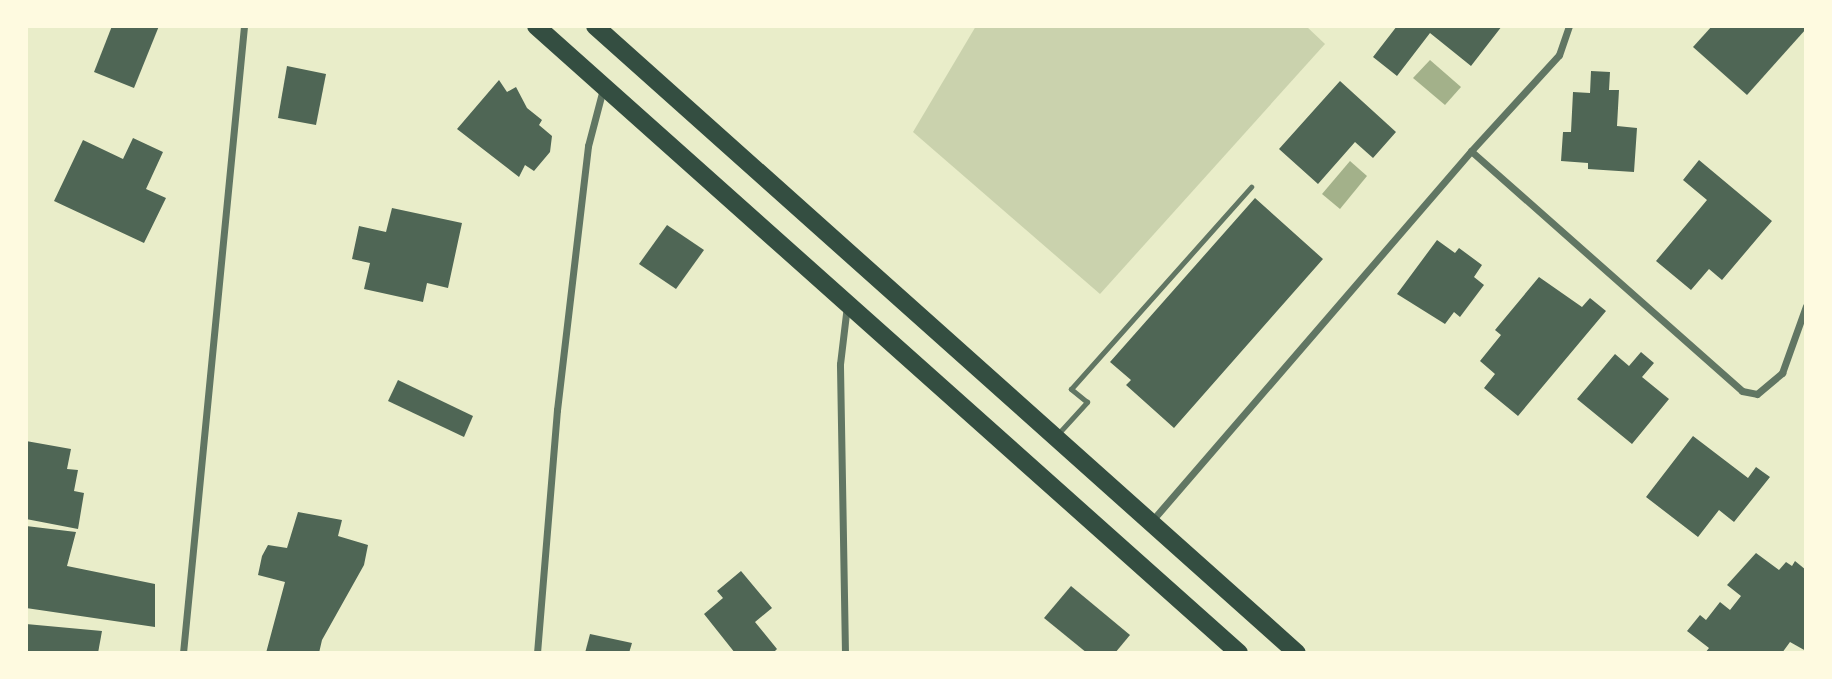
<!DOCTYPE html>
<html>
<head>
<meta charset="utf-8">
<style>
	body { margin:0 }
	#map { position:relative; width:1832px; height:679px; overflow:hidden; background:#e9edc9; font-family:"Space Grotesk",sans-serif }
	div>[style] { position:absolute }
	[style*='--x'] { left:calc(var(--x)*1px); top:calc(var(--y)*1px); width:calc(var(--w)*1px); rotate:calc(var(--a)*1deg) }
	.green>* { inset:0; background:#cad2ad }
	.water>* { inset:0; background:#a3b18a }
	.building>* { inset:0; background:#4f6655 }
	.service>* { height:5px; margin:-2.5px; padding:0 2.5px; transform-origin:2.5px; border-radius:2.5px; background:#617663 }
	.minor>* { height:7px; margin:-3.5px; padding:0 3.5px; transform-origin:3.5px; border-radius:3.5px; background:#617663 }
	.primary>* { height:18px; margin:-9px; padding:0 9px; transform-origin:9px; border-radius:9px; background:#344e41 }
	span { translate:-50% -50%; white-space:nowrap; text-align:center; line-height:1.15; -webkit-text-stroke:5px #fefae0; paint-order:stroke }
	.frame { position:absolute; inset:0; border:28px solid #fefae0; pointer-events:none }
</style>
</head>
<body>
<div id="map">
	<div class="green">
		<div style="clip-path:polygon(976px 26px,1306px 26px,1325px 44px,1100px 294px,913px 132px)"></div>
	</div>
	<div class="water">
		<div style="clip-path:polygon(1430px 60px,1461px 87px,1445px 105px,1413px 78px)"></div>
		<div style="clip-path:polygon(1350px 161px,1367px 176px,1340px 209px,1322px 194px)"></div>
	</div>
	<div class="building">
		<div style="clip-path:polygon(112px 26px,159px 26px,134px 88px,94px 72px)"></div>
		<div style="clip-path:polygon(1397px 26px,1502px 26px,1471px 66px,1430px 33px,1397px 76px,1373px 57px)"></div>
		<div style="clip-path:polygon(1712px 26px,1806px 26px,1806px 29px,1747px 95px,1693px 47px)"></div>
		<div style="clip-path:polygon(287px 66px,326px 74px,316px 125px,278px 118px)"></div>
		<div style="clip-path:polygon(1591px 71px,1610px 72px,1609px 90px,1619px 90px,1617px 126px,1637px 128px,1634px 172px,1588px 169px,1588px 163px,1561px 161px,1563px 132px,1571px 132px,1573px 92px,1590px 93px)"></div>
		<div style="clip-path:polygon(499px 80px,507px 92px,516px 87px,527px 108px,542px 120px,539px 125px,552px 136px,550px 152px,534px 171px,525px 165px,519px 177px,457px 129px)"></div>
		<div style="clip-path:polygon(1340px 81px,1396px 132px,1373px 158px,1355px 142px,1318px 184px,1279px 149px)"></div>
		<div style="clip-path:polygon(133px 138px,163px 152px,146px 189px,166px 198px,144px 243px,54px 201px,83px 140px,123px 159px)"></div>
		<div style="clip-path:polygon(1699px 160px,1772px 221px,1722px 280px,1709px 269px,1691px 290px,1656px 261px,1707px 200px,1683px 180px)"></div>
		<div style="clip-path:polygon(1255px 198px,1323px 259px,1174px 428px,1126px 385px,1131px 380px,1110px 362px)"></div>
		<div style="clip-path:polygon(392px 208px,462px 223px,448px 288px,427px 283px,423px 302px,364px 289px,370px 263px,352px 259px,359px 226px,386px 232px)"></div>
		<div style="clip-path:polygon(667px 225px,704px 250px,676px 289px,639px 264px)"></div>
		<div style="clip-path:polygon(1437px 240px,1455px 253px,1459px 248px,1482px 265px,1474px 277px,1484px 285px,1460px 317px,1454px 312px,1445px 324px,1397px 294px)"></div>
		<div style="clip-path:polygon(1539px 277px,1582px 307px,1590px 298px,1606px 311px,1518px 416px,1484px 388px,1495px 374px,1480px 361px,1501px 335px,1495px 330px)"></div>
		<div style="clip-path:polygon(1641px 352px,1654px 363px,1642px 377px,1669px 399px,1632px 444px,1577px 399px,1615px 354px,1629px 366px)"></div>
		<div style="clip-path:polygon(398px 380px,473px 416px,464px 437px,388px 401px)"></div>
		<div style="clip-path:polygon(1693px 436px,1748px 478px,1756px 467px,1770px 477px,1734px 522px,1719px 510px,1698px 537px,1646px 497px)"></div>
		<div style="clip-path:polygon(26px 441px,71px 449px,67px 469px,78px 470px,74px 491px,84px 493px,78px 529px,26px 519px)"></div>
		<div style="clip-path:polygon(298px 512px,342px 520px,338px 536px,368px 545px,364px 565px,322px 640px,319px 653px,266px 653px,285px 582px,258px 575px,262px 556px,268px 545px,287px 548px)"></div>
		<div style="clip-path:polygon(26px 526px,76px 532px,67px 566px,155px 584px,155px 627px,26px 608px)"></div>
		<div style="clip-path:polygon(1756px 553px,1779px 570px,1786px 562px,1792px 566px,1795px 561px,1806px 570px,1806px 651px,1790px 642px,1782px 653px,1705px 653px,1709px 648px,1687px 631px,1700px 615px,1706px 620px,1720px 602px,1730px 610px,1741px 596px,1727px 585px)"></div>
		<div style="clip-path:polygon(741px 571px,772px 608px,755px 622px,777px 649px,773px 653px,735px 653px,704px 614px,723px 598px,717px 591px)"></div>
		<div style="clip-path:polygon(1071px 586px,1130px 635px,1115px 653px,1087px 653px,1044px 618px)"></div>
		<div style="clip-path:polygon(26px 624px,102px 631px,98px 653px,26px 653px)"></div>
		<div style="clip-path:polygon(590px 634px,632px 643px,629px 653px,585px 653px)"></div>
	</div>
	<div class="service">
		<div style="--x:1057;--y:435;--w:45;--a:-47.7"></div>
		<div style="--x:1087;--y:402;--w:21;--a:-141"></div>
		<div style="--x:1071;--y:389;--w:271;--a:-48.3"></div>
	</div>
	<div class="minor">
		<div style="--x:1471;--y:151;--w:362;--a:41.5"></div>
		<div style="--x:1742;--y:391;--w:15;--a:11"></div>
		<div style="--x:1757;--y:394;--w:33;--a:-40"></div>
		<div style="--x:1782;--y:373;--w:71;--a:-70.3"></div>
		<div style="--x:1150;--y:523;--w:491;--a:-49.2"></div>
		<div style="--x:1471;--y:151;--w:130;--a:-47.5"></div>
		<div style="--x:1559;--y:55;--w:31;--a:-71"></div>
		<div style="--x:183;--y:653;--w:630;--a:-84.44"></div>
		<div style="--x:537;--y:653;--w:244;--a:-85.3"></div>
		<div style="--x:557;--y:410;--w:266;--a:-83.3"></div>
		<div style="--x:588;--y:146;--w:59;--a:-75.3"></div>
		<div style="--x:845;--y:653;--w:289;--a:-91"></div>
		<div style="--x:840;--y:364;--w:59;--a:-83.2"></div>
	</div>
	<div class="primary">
		<div style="--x:536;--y:26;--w:942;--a:41.73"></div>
		<div style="--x:595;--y:26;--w:941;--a:41.77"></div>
	</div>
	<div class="frame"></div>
</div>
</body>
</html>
